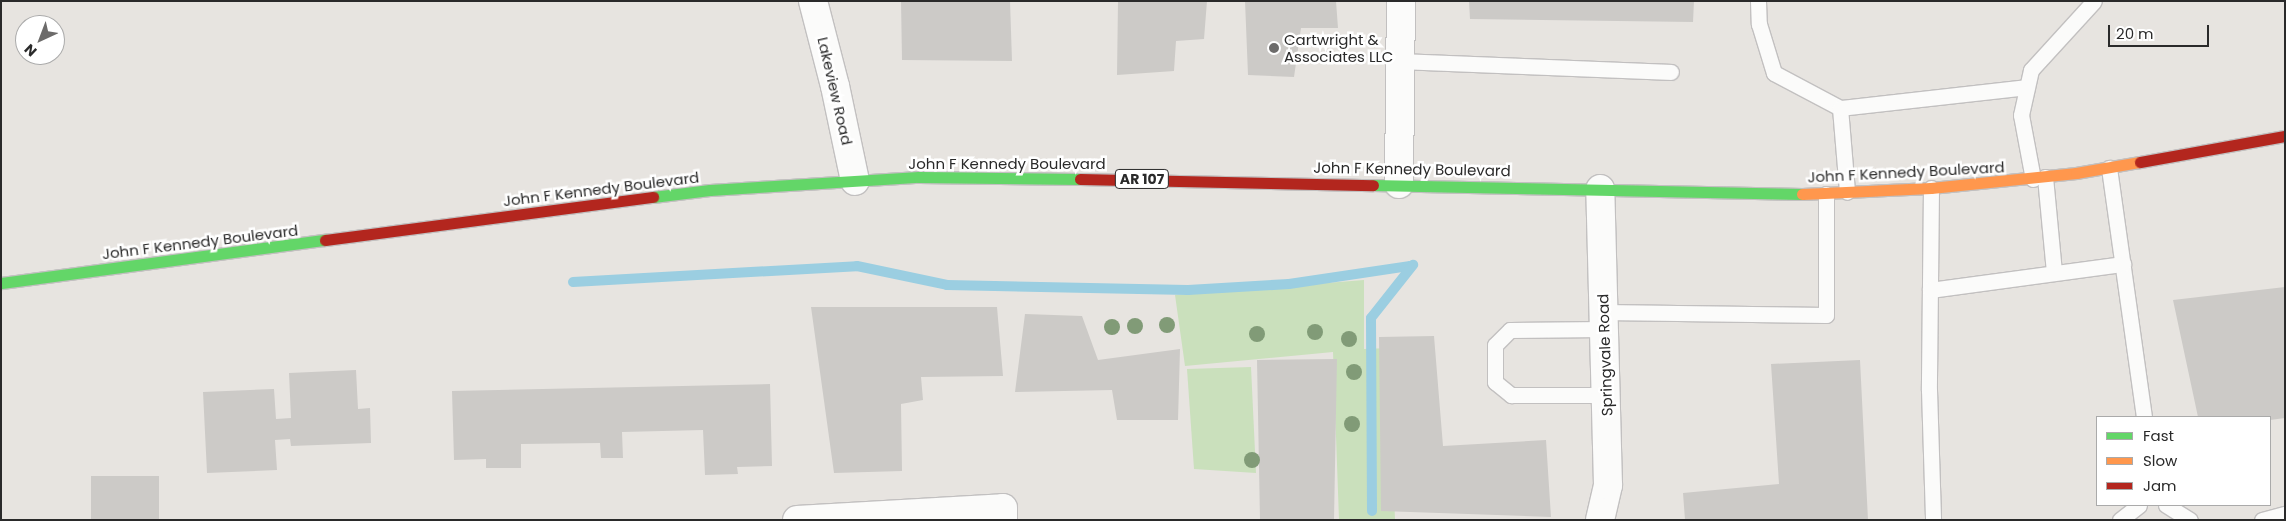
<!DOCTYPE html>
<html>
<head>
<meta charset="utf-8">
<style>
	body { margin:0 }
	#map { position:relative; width:2286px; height:521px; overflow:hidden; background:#e7e4e0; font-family:Poppins,sans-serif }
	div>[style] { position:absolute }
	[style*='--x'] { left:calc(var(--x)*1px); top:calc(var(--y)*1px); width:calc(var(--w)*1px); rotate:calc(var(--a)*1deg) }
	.green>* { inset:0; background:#cae0bc }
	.stream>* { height:10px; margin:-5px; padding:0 5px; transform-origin:5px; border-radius:5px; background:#9bcee1 }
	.building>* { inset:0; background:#cccac7 }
	.roads { filter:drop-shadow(1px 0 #c2c0c0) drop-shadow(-1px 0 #c2c0c0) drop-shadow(0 1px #c2c0c0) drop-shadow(0 -1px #c2c0c0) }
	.lane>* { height:15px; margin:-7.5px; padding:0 7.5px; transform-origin:7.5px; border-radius:7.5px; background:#fbfbfa }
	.street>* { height:28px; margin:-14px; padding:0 14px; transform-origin:14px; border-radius:14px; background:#fbfbfa }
	.fast>* { height:11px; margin:-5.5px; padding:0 5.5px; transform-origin:5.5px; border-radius:5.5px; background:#63d668 }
	.slow>* { height:11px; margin:-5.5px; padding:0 5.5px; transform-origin:5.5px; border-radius:5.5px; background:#ff974d }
	.jam>* { height:11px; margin:-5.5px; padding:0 5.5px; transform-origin:5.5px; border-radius:5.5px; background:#b3261e }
	.trees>* { width:16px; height:16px; margin:-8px; border-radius:50%; background:#819b77 }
	.dots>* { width:14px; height:14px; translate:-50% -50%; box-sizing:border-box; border:2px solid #fff; border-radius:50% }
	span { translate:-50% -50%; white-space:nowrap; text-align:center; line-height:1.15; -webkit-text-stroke:5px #fff; paint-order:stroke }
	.shield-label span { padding:1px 4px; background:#fff; border:1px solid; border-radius:4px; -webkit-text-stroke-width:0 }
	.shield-label { font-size:14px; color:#2a2a2a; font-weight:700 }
	.poi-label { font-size:15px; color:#2a2a2a }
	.left { translate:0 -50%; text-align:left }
	.street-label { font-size:15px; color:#2a2a2a }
	.frame { position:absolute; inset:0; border:2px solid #2a2a2a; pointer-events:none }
	.legend { position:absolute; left:2096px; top:416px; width:175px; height:90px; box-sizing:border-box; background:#fff; border:1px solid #aaa; margin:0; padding:6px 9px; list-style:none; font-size:15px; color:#2a2a2a }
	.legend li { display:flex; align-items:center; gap:10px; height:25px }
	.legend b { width:25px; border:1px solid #aaa }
	.north { position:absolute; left:15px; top:15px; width:50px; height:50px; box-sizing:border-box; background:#fff; border:1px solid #aaa; border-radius:50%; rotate:223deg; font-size:14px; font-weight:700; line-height:20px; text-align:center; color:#2a2a2a }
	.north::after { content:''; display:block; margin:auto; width:18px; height:22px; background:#6c6b6a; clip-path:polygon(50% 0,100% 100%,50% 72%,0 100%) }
	.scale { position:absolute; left:2108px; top:25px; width:101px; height:22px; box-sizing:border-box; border:2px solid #2a2a2a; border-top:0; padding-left:6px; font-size:15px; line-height:18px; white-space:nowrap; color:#2a2a2a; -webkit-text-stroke:4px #fff; paint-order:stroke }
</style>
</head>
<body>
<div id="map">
	<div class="green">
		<div style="clip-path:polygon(1364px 280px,1364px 349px,1389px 348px,1395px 520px,1339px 520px,1333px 352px,1185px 366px,1175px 295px)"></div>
		<div style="clip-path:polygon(1251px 367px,1256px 473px,1194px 469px,1187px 369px)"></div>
	</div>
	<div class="stream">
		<div style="--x:573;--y:282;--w:284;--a:-3.2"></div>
		<div style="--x:857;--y:266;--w:92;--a:11.9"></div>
		<div style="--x:947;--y:285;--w:241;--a:1.2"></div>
		<div style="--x:1188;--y:290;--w:101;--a:-3.4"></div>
		<div style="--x:1289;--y:284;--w:121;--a:-8.5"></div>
		<div style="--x:1372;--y:511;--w:193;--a:-90.3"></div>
		<div style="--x:1371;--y:318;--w:68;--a:-51.6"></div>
	</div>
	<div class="building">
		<div style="clip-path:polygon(901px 1px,1010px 1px,1012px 61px,902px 60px)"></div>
		<div style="clip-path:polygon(1118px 1px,1207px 1px,1204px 39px,1176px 41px,1174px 71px,1117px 75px)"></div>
		<div style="clip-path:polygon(1245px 1px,1336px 1px,1338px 28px,1301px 28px,1294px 77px,1248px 75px)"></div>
		<div style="clip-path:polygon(1469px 1px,1694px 1px,1693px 22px,1470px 19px)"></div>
		<div style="clip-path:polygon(2285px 287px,2285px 418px,2270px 420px,2270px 417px,2198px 417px,2173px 300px)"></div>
		<div style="clip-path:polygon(811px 307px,997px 307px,1003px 376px,921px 377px,923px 400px,901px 404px,902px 471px,834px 473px)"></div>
		<div style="clip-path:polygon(1025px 314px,1082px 316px,1098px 360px,1180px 349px,1178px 420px,1117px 420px,1112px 390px,1015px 392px)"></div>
		<div style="clip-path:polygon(1434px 336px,1443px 446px,1546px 440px,1551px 517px,1381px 511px,1379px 337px)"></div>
		<div style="clip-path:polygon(1337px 359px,1334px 520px,1260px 520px,1257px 360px)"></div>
		<div style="clip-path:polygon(1860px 360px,1868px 520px,1685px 520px,1683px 493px,1779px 484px,1771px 364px)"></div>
		<div style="clip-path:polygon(356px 370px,358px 409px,370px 408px,371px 443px,291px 446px,290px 439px,275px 440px,277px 470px,207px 473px,203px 392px,274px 389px,276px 419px,291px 418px,289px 373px)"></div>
		<div style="clip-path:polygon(770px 384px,772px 466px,737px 467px,738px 474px,705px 475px,703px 430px,622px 432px,623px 458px,601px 458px,600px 443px,521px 444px,521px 468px,486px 468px,486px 459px,454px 460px,452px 391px)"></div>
		<div style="clip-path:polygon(91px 476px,159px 476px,159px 520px,91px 520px)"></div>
	</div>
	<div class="roads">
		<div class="lane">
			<div style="--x:1758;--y:1;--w:23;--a:88"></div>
			<div style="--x:1759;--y:24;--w:51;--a:73"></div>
			<div style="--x:1774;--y:73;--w:75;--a:27.9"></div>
			<div style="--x:1840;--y:108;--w:84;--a:85.2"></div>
			<div style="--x:1400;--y:61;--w:271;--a:2.3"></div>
			<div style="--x:1840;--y:108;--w:188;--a:-6.4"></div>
			<div style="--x:2109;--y:168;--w:251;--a:82"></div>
			<div style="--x:2045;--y:177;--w:96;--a:84.6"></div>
			<div style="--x:2033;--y:179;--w:65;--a:-100.6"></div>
			<div style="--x:2021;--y:115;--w:46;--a:-77.5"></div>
			<div style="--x:2031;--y:70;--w:93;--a:-47.6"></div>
			<div style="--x:1931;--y:188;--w:202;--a:90.6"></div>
			<div style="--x:1929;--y:390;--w:130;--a:88.2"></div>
			<div style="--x:1930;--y:290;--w:195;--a:-7.7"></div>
			<div style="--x:1603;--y:312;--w:223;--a:0.8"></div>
			<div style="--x:1826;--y:315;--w:121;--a:-90"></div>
			<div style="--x:1603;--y:329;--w:93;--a:179.4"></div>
			<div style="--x:1510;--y:330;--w:21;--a:135"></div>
			<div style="--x:1495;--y:345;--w:37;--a:90"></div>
			<div style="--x:1495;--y:382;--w:21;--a:39"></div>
			<div style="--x:1511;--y:395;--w:96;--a:0"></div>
			<div style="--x:2166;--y:505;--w:28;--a:32"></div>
			<div style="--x:2120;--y:520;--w:24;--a:-38"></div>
			<div style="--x:2262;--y:520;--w:24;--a:-15"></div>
		</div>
		<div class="street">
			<div style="--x:813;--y:1;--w:88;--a:75.5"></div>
			<div style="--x:835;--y:86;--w:97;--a:78.1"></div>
			<div style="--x:1399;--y:184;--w:183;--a:-89.4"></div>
			<div style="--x:797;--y:520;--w:206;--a:-3.3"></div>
			<div style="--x:1003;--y:508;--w:12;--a:90"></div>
			<div style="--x:1600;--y:520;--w:36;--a:-77"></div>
			<div style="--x:1608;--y:485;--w:296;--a:-91.5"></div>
		</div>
		<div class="fast">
			<div style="--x:1373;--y:185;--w:429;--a:1.2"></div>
			<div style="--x:653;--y:197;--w:57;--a:-7"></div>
			<div style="--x:710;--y:190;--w:209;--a:-3.6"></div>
			<div style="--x:919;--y:177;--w:161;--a:0.7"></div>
			<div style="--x:1;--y:283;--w:327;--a:-7.6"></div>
		</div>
		<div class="slow">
			<div style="--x:1802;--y:194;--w:129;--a:-2.7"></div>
			<div style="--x:1931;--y:188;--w:146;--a:-5.9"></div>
			<div style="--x:2076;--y:173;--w:65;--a:-9.8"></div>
		</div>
		<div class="jam">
			<div style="--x:2140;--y:162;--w:147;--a:-10.2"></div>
			<div style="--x:1080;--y:179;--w:293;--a:1.2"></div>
			<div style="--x:325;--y:240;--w:331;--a:-7.5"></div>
		</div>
	</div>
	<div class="trees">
		<div style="left:1167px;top:325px"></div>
		<div style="left:1135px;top:326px"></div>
		<div style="left:1112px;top:327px"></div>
		<div style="left:1315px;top:332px"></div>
		<div style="left:1257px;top:334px"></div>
		<div style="left:1349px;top:339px"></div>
		<div style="left:1354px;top:372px"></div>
		<div style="left:1352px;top:424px"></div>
		<div style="left:1252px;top:460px"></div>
	</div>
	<div class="dots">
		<div style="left:1274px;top:48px;background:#6c6b6a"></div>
	</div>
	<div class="shield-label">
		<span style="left:1142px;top:179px">AR 107</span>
	</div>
	<div class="poi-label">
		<span class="left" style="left:1284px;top:48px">Cartwright &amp;<br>Associates LLC</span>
	</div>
	<div class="street-label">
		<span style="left:835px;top:91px;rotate:77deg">Lakeview Road</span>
		<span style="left:1007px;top:164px">John F Kennedy Boulevard</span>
		<span style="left:1412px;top:169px;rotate:1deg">John F Kennedy Boulevard</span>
		<span style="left:1906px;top:172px;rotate:-3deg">John F Kennedy Boulevard</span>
		<span style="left:601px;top:189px;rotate:-7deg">John F Kennedy Boulevard</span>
		<span style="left:200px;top:242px;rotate:-7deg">John F Kennedy Boulevard</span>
		<span style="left:1605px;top:355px;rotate:-92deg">Springvale Road</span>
	</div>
	<div class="frame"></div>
	<ul class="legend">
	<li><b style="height:6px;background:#63d668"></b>Fast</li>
	<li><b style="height:6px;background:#ff974d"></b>Slow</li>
	<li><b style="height:6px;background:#b3261e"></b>Jam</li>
	</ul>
	<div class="north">N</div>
	<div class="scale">20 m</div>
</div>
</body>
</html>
